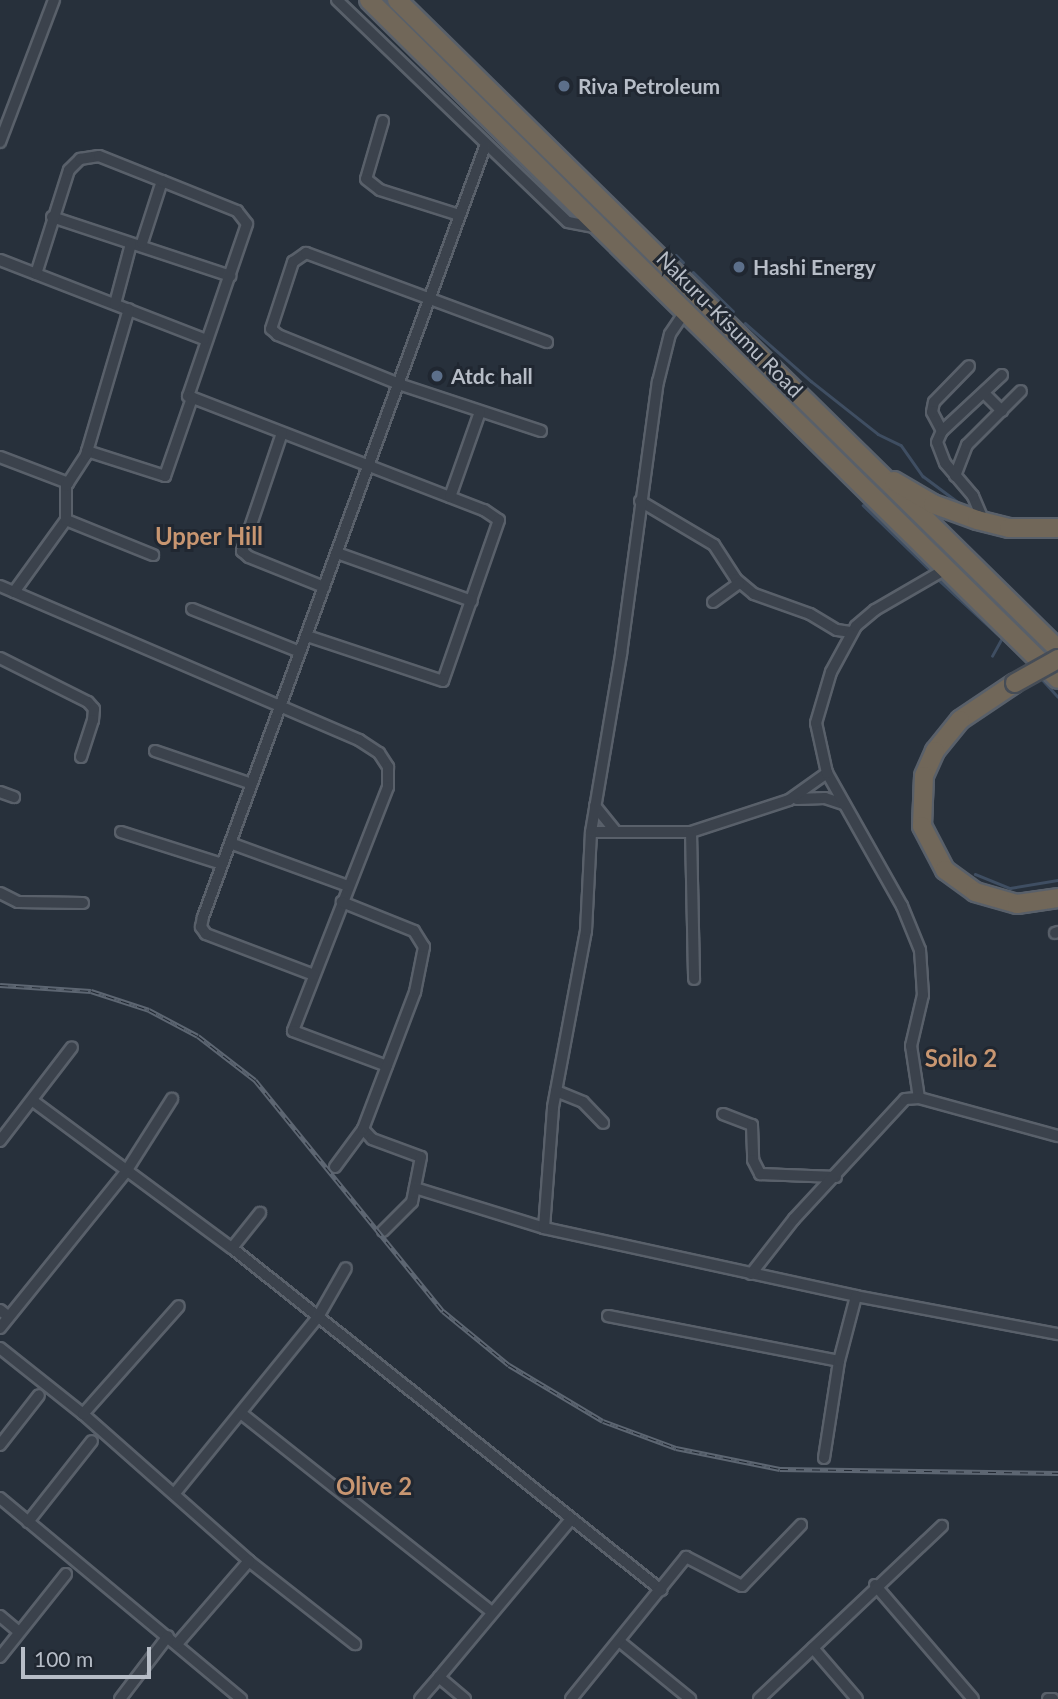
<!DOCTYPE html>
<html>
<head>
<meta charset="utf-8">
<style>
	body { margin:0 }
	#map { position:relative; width:1058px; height:1699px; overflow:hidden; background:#27303b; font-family:Lato,sans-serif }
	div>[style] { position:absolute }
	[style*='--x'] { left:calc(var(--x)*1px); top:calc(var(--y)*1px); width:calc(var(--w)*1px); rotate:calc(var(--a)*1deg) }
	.stream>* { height:2.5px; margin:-1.25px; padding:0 1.25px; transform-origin:1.25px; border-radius:1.25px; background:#3f4e62 }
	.roads { filter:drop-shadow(2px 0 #59606a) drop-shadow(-2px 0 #59606a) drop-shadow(0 2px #59606a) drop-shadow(0 -2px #59606a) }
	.street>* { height:10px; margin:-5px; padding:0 5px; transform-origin:5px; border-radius:5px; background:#3b424c }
	.highway>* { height:18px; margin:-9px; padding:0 9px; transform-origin:9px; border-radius:9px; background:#716759 }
	.rail>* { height:5px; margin-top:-2.5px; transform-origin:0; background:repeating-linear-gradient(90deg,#202731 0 8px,#5d6672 0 16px); box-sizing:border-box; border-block:2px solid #5d6672 }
	.bridges { filter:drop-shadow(2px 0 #464d57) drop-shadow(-2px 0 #464d57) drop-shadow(0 2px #464d57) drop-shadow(0 -2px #464d57) }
	.highway-bridge>* { height:18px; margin:-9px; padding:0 9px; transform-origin:9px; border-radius:9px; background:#716759 }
	.dots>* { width:19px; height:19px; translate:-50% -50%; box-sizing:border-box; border:4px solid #202731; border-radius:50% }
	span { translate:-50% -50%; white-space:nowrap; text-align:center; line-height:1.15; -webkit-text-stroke:6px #202731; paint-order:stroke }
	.poi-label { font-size:21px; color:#b7bdc7; font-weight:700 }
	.left { translate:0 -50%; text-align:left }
	.street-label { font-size:21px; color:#b7bdc7 }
	.quarter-label { font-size:24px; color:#c89671; font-weight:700 }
	.scale { position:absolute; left:21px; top:1647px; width:130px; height:32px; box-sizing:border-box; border:4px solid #b7bdc7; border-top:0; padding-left:9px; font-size:21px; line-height:24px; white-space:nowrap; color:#b7bdc7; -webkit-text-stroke:5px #202731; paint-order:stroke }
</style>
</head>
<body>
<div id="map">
	<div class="stream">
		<div style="--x:676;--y:255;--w:10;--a:45"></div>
		<div style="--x:693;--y:272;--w:56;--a:44.3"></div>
		<div style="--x:745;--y:323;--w:88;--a:41.3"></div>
		<div style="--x:811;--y:381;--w:85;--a:38.3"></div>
		<div style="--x:878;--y:434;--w:25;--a:26"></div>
		<div style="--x:901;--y:445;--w:38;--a:55"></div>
		<div style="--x:923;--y:476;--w:54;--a:36.7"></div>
		<div style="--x:863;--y:505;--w:93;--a:44.1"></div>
		<div style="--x:939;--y:580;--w:122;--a:42.7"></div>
		<div style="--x:992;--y:656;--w:21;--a:-61"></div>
		<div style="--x:1041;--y:678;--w:25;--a:48"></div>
		<div style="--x:975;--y:874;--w:38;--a:22"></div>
		<div style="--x:1010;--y:888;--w:49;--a:-9.5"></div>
	</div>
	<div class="roads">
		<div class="street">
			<div style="--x:337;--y:0;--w:320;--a:43.9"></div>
			<div style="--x:568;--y:222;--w:32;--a:11"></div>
			<div style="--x:383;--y:121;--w:60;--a:106.3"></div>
			<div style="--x:366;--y:179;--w:18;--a:38"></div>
			<div style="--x:380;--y:190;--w:83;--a:17.6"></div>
			<div style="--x:0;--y:142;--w:152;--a:-69.2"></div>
			<div style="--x:52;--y:217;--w:188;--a:18.3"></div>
			<div style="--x:142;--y:243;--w:65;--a:-72.1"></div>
			<div style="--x:162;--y:181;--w:81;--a:21.8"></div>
			<div style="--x:237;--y:211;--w:16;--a:52"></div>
			<div style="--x:247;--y:224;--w:182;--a:108.9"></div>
			<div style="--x:188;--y:396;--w:317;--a:21.1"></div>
			<div style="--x:484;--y:510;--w:18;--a:34"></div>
			<div style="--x:499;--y:520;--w:170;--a:109.2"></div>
			<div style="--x:443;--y:681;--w:143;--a:-161.7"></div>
			<div style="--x:0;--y:260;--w:219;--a:21.2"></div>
			<div style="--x:36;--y:274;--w:109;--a:-72.4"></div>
			<div style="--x:69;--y:170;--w:16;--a:-45"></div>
			<div style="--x:80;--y:159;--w:19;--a:-9"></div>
			<div style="--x:99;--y:156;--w:68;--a:21.6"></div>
			<div style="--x:115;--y:304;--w:62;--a:-75.1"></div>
			<div style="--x:985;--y:394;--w:24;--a:45"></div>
			<div style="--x:541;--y:431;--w:150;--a:-161.7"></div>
			<div style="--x:399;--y:384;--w:131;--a:-158"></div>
			<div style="--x:278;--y:335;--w:9;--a:-139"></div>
			<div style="--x:271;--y:329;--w:71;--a:-71.8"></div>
			<div style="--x:293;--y:262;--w:16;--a:-35"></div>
			<div style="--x:306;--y:253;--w:257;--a:20.3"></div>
			<div style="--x:942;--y:431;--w:21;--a:-118"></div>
			<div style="--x:932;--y:412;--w:10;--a:-79"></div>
			<div style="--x:934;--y:402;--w:50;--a:-45.8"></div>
			<div style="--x:282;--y:433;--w:125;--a:108.7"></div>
			<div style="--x:242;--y:551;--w:9;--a:41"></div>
			<div style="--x:249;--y:557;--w:81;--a:21.8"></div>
			<div style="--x:87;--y:451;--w:82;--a:17.8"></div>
			<div style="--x:165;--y:476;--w:83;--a:-70.9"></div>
			<div style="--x:0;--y:457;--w:73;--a:20.9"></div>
			<div style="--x:955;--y:476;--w:33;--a:-69"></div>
			<div style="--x:967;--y:445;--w:76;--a:-45"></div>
			<div style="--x:450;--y:497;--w:90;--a:-70.6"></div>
			<div style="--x:640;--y:501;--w:86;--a:30.7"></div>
			<div style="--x:714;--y:545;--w:40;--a:57.1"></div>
			<div style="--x:736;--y:579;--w:23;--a:40"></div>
			<div style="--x:754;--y:594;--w:59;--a:19.7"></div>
			<div style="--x:810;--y:614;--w:31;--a:31"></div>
			<div style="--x:837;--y:630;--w:15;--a:8"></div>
			<div style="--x:66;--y:520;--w:94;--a:21.9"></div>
			<div style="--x:984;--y:522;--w:28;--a:-113"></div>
			<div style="--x:973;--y:496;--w:43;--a:-130.3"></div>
			<div style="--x:945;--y:463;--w:22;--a:-111"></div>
			<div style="--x:937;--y:442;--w:12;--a:-66"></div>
			<div style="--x:942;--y:431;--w:82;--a:-43"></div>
			<div style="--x:337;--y:553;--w:143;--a:19.6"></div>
			<div style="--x:0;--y:586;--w:391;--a:23.2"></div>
			<div style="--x:359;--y:740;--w:24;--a:33"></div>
			<div style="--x:379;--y:753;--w:17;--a:57"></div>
			<div style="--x:388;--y:767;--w:20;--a:90"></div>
			<div style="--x:388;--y:787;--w:262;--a:111.3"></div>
			<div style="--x:293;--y:1031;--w:100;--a:20.4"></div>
			<div style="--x:14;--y:592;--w:89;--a:-54.2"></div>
			<div style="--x:66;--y:520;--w:34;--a:-90"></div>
			<div style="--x:66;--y:486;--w:37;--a:-57"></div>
			<div style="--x:86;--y:455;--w:152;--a:-73.6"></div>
			<div style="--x:713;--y:602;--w:32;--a:-36"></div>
			<div style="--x:192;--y:609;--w:116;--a:21.7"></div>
			<div style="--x:0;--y:658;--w:98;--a:26.6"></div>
			<div style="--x:88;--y:702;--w:9;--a:49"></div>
			<div style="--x:94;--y:709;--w:11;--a:95"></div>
			<div style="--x:93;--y:720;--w:39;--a:108"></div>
			<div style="--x:155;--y:751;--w:102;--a:18.8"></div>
			<div style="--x:0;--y:792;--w:15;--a:20"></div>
			<div style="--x:797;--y:799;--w:28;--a:-2"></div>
			<div style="--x:825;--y:798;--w:20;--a:18"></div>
			<div style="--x:595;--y:806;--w:33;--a:51"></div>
			<div style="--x:121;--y:832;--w:106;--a:17.6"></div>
			<div style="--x:591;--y:832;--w:100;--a:0"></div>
			<div style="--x:691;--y:832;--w:103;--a:-18.1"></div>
			<div style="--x:789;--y:800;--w:47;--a:-35.4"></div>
			<div style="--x:691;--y:832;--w:147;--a:88.8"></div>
			<div style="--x:230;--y:843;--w:126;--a:20"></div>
			<div style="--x:0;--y:893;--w:20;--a:27"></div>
			<div style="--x:18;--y:902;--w:65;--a:0.9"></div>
			<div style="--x:1055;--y:933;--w:3;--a:-18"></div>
			<div style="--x:314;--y:975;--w:116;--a:-159.2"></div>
			<div style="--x:206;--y:934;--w:9;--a:-126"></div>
			<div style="--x:201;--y:927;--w:10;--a:-79"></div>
			<div style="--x:203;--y:917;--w:820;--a:-69.89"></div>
			<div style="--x:556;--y:1091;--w:29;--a:22"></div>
			<div style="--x:583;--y:1102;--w:29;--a:46"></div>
			<div style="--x:919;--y:1098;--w:53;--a:-98.7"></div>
			<div style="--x:911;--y:1046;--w:52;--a:-76.8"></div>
			<div style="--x:923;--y:995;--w:45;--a:-93.8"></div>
			<div style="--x:920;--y:950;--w:48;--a:-112.2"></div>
			<div style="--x:902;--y:906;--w:153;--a:-119.4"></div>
			<div style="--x:827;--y:773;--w:51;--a:-102.4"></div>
			<div style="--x:816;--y:723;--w:53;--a:-73.6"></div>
			<div style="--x:831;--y:672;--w:52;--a:-61.5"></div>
			<div style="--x:856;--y:626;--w:25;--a:-40"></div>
			<div style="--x:875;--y:610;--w:80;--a:-30.1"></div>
			<div style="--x:33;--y:1101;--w:247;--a:36.5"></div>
			<div style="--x:232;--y:1248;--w:549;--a:38.56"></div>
			<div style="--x:723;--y:1114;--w:31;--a:21"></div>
			<div style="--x:752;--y:1125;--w:35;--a:88"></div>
			<div style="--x:753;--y:1160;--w:16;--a:63"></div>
			<div style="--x:760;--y:1174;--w:76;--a:2.3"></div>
			<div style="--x:363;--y:1129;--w:13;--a:48"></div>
			<div style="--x:372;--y:1139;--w:52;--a:20.2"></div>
			<div style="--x:421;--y:1157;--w:46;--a:101.3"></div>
			<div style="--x:412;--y:1202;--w:41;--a:135"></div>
			<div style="--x:0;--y:1141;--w:118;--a:-52.5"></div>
			<div style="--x:335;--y:1167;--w:47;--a:-53.6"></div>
			<div style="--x:363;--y:1129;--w:147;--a:-69.2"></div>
			<div style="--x:415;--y:992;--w:46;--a:-78.7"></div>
			<div style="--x:424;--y:947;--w:19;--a:-122"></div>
			<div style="--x:414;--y:931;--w:78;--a:-158.1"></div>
			<div style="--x:415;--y:1188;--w:135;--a:17.2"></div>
			<div style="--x:544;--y:1228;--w:319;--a:12.3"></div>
			<div style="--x:856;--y:1296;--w:206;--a:10.7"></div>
			<div style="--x:544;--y:1228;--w:121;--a:-85.7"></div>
			<div style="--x:553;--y:1107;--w:179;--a:-79.4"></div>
			<div style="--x:586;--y:931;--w:99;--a:-87.1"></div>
			<div style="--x:591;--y:832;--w:181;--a:-80.4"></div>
			<div style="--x:621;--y:654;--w:275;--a:-82.3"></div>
			<div style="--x:658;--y:382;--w:49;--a:-76"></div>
			<div style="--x:670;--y:334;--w:25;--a:-56"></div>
			<div style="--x:232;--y:1248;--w:45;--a:-51.3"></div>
			<div style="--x:751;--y:1274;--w:70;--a:-52"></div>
			<div style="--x:794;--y:1219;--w:163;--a:-47.2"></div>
			<div style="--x:905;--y:1099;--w:14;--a:-4"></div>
			<div style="--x:919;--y:1098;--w:144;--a:15.3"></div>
			<div style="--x:0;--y:1310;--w:11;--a:38"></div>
			<div style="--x:608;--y:1316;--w:235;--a:11"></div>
			<div style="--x:0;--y:1328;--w:199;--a:-51.1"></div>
			<div style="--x:125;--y:1173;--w:88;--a:-57.6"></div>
			<div style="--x:0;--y:1348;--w:106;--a:38.5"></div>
			<div style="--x:83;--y:1414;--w:222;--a:41.5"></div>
			<div style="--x:249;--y:1561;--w:135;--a:38.1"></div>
			<div style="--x:83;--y:1414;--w:144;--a:-48.4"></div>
			<div style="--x:242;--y:1414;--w:319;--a:38.4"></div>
			<div style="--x:0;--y:1445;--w:63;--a:-52"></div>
			<div style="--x:824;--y:1458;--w:98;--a:-81.2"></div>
			<div style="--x:839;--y:1361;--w:67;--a:-75.3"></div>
			<div style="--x:175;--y:1493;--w:227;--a:-50.9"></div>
			<div style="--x:318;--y:1317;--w:56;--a:-60.3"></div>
			<div style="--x:0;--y:1498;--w:314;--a:39.8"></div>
			<div style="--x:28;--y:1522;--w:103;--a:-51.7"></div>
			<div style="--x:875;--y:1585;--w:150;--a:49.3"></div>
			<div style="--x:0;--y:1616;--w:23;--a:40"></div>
			<div style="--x:619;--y:1641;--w:92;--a:39.2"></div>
			<div style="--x:177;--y:1644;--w:110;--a:-49.1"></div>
			<div style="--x:813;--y:1648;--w:67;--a:49.2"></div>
			<div style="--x:0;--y:1657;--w:106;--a:-51.5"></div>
			<div style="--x:120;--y:1699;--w:79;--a:-52.7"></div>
			<div style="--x:420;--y:1699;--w:29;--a:-49"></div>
			<div style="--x:465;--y:1699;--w:34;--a:-140"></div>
			<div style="--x:439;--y:1677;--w:206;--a:-50.1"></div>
			<div style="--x:571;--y:1699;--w:183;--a:-51"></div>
			<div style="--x:686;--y:1557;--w:63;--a:27.4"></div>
			<div style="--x:742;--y:1586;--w:85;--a:-46"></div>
			<div style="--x:759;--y:1699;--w:252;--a:-43.4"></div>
			<div style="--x:1048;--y:1699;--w:5;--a:0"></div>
		</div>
		<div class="highway">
			<div style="--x:369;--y:0;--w:967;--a:44.58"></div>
			<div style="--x:397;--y:0;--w:926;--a:44.48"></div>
			<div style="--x:894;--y:481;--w:45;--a:30.5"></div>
			<div style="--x:933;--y:504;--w:47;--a:20"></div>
			<div style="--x:977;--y:520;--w:33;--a:14"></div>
			<div style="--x:1009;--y:528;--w:49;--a:0"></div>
			<div style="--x:1015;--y:683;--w:66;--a:146.1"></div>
			<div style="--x:960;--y:720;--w:40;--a:129"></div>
			<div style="--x:935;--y:751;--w:27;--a:114"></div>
			<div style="--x:924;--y:776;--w:50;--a:92.3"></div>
			<div style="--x:922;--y:826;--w:50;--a:62.4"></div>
			<div style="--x:945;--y:870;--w:37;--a:36"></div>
			<div style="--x:975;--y:892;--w:44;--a:15.9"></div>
			<div style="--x:1017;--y:904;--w:41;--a:-8.3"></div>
		</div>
	</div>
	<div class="rail">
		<div style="--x:0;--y:985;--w:91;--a:3.8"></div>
		<div style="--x:91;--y:991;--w:61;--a:18.1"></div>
		<div style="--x:149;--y:1010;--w:55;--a:28"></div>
		<div style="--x:198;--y:1036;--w:72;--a:37.7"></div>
		<div style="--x:255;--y:1080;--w:298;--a:50.9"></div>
		<div style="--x:443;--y:1311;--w:85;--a:39.3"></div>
		<div style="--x:509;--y:1365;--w:109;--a:30.8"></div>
		<div style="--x:603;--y:1421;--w:78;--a:20.3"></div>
		<div style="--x:676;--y:1448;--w:106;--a:11.4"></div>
		<div style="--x:780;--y:1469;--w:278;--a:0.8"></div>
	</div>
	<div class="bridges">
		<div class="highway-bridge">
			<div style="--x:1015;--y:683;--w:49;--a:-29.2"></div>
		</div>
	</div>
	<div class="dots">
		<div style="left:564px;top:86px;background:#5c6f8a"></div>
		<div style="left:739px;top:267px;background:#5c6f8a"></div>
		<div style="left:437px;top:376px;background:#5c6f8a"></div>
	</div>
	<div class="poi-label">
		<span class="left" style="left:578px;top:86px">Riva Petroleum</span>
		<span class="left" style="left:753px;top:267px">Hashi Energy</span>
		<span class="left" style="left:451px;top:376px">Atdc hall</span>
	</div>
	<div class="street-label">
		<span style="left:730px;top:324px;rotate:45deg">Nakuru-Kisumu Road</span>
	</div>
	<div class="quarter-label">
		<span style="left:209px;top:536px">Upper Hill</span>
		<span style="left:961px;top:1058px">Soilo 2</span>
		<span style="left:374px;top:1486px">Olive 2</span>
	</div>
	<div class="scale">100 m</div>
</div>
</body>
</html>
